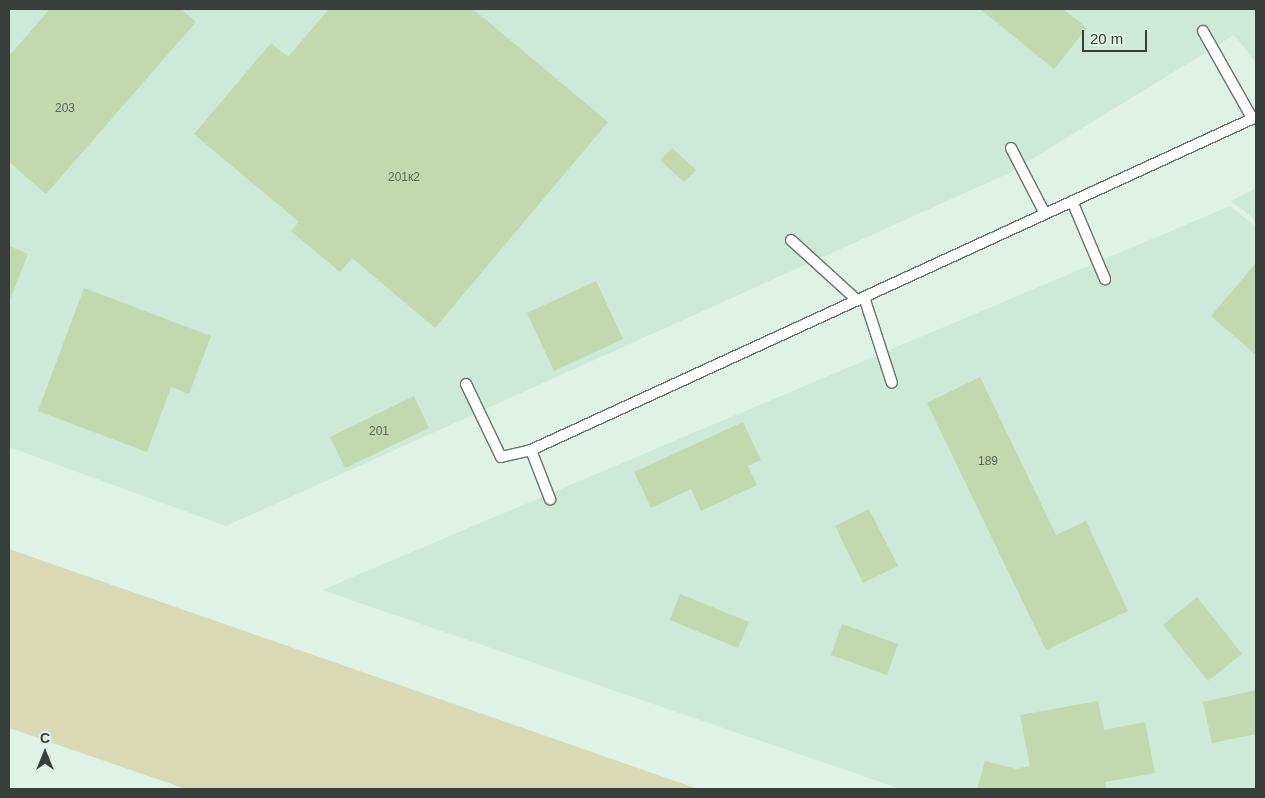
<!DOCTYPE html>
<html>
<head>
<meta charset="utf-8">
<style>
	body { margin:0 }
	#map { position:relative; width:1265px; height:798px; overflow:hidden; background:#def2e5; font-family:Helvetica,sans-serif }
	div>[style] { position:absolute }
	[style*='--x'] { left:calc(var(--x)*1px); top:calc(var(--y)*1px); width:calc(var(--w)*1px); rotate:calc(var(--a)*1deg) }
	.built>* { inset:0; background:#cde9d7 }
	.green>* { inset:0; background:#dad9b6 }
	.building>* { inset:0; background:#c1d9ae }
	.roads { filter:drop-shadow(1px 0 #64766a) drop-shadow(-1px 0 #64766a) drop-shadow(0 1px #64766a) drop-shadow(0 -1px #64766a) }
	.service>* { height:10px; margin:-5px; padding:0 5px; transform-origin:5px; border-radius:5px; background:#fff }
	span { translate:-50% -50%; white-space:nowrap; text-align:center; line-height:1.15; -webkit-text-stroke:4px #def2e5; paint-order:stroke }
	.number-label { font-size:12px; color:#5a6657 }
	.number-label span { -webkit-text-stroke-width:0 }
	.frame { position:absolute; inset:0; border:10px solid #373f3a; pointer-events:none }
	.north { position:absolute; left:20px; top:728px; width:50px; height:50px; -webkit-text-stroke:4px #def2e5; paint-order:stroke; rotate:0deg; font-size:14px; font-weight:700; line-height:20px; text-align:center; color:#373f3a }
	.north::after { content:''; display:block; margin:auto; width:18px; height:22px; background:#373f3a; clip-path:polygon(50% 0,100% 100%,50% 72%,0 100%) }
	.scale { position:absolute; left:1082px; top:30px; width:65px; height:22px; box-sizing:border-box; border:2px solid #373f3a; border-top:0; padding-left:6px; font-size:15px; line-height:18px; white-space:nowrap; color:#373f3a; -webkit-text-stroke:4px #def2e5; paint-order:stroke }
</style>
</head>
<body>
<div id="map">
	<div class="built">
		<div style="clip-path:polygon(9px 9px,1256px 9px,1256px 62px,1234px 35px,1009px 173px,226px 526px,9px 447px)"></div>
		<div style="clip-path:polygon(1256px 188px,1256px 220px,1231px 201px)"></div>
		<div style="clip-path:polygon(1230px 206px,1256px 227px,1256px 789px,901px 789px,322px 590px)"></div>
	</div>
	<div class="green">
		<div style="clip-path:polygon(9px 549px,698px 789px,186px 789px,9px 728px)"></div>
	</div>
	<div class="building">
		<div style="clip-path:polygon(50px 9px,181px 9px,196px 22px,46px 194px,9px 162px,9px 56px)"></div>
		<div style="clip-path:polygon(329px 9px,473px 9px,608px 122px,435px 328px,352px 258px,340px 272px,291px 231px,299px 222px,194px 134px,271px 43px,288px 57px)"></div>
		<div style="clip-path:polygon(980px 9px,1063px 9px,1087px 28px,1054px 69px)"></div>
		<div style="clip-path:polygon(672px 148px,696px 170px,684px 182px,660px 160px)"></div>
		<div style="clip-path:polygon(9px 246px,28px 254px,9px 302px)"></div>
		<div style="clip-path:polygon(1256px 263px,1256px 355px,1211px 316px)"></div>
		<div style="clip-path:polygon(596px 281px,623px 339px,554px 371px,527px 313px)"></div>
		<div style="clip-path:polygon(84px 288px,211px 336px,189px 394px,171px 387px,147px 452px,38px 411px)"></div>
		<div style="clip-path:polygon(980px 377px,1056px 535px,1086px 521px,1128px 611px,1046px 650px,927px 403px)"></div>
		<div style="clip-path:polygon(414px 396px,429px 428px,345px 468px,330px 437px)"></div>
		<div style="clip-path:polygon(743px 422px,761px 460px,748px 466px,757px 485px,701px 511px,691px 489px,651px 508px,634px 472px)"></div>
		<div style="clip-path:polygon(869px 509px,898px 566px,863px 583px,835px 526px)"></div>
		<div style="clip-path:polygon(680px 594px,749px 622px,738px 648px,670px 620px)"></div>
		<div style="clip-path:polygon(1197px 597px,1242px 654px,1208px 681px,1163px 625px)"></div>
		<div style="clip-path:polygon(842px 624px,898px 644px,887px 675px,831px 655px)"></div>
		<div style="clip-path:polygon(1256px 690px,1256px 734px,1212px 743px,1203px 702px)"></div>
		<div style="clip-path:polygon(1098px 701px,1104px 730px,1145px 722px,1155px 773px,1105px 782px,1106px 789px,977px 789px,985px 761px,1016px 769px,1030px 766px,1020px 715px)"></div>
	</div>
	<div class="roads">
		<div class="service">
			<div style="--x:1203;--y:31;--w:100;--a:60.6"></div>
			<div style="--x:1011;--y:148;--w:74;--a:62.7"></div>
			<div style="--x:1072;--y:201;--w:85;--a:67.1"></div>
			<div style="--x:791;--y:240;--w:89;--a:42.3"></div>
			<div style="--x:864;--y:297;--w:90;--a:72"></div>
			<div style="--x:466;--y:384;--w:81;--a:64.4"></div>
			<div style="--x:501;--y:457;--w:31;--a:-13"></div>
			<div style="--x:531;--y:450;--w:798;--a:-24.67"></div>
			<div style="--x:531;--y:450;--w:53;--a:68.8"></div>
		</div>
	</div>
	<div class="number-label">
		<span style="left:65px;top:109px">203</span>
		<span style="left:404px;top:178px">201к2</span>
		<span style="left:379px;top:432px">201</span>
		<span style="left:988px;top:462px">189</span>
	</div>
	<div class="frame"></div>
	<div class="north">С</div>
	<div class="scale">20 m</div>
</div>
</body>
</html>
